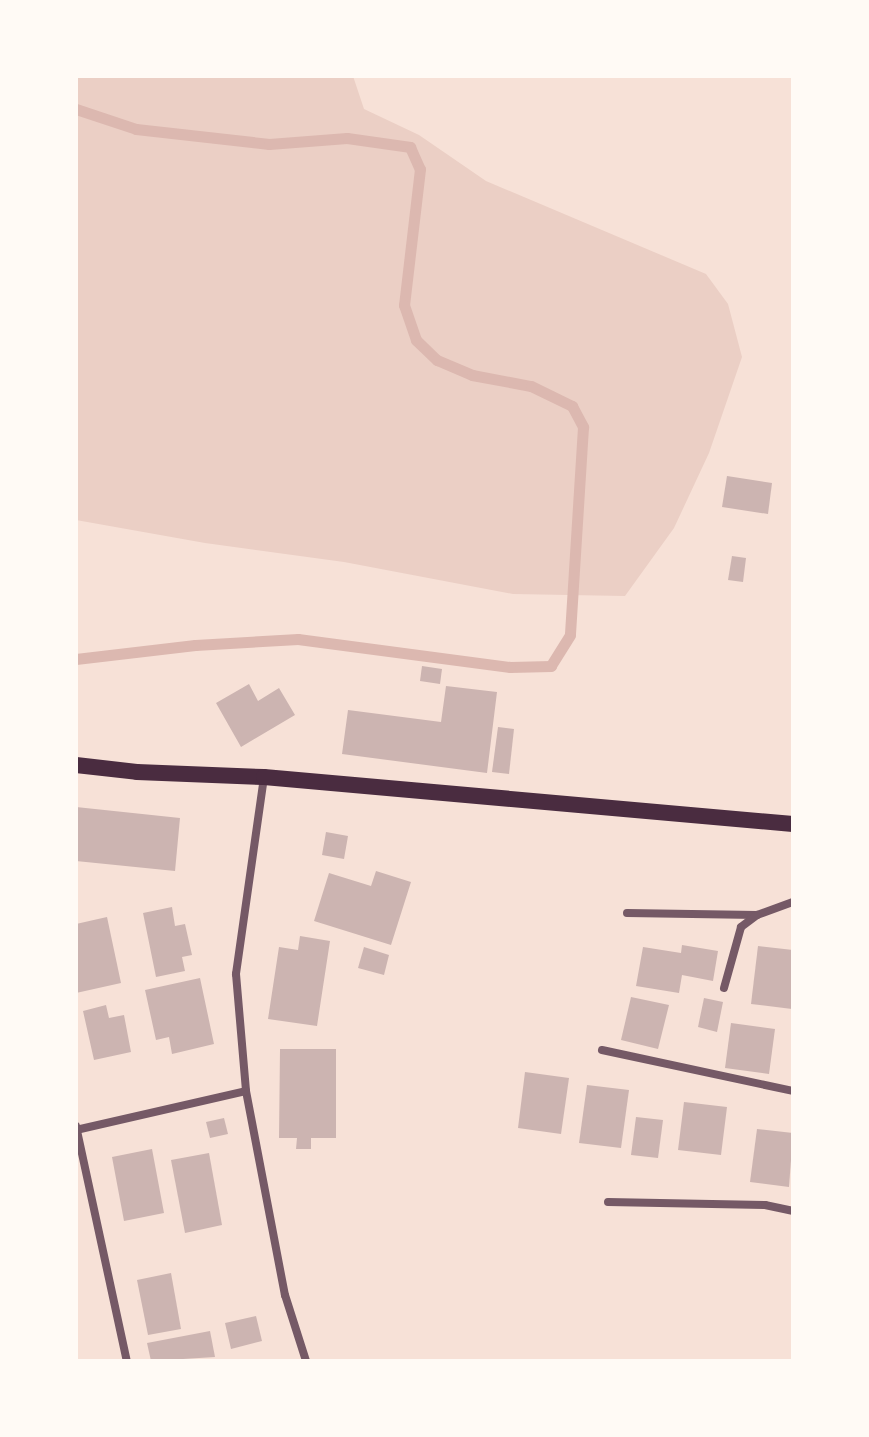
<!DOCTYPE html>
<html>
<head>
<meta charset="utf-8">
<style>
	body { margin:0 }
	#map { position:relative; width:869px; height:1437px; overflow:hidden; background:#f7e1d7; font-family:"Asap Condensed",sans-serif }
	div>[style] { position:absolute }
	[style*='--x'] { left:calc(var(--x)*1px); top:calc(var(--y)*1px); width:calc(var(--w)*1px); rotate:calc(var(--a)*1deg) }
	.green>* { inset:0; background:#ebcfc5 }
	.stream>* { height:11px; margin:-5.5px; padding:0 5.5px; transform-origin:5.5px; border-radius:5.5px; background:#dcb8b0 }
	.building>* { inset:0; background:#ccb4b1 }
	.minor>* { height:8px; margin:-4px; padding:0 4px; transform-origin:4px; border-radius:4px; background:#755966 }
	.secondary>* { height:16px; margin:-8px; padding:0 8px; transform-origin:8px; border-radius:8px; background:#4a2c40 }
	span { translate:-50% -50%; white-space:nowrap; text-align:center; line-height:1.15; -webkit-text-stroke:6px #fffaf5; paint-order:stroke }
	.frame { position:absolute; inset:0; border:78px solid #fffaf5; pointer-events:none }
</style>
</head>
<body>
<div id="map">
	<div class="green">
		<div style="clip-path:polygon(76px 76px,353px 76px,364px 109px,419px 135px,486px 181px,706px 274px,728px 304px,742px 357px,709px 453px,674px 528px,625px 596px,513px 594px,344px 562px,205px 543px,76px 520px)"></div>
	</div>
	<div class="stream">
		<div style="--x:76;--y:109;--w:63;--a:18.4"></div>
		<div style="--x:136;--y:129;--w:134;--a:6.4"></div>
		<div style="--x:269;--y:144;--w:78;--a:-4.4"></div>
		<div style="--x:347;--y:138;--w:64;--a:8.1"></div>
		<div style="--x:410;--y:147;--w:24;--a:66"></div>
		<div style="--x:420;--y:169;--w:137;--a:96.7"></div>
		<div style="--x:404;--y:305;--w:37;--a:71"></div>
		<div style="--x:416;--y:340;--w:29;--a:44"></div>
		<div style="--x:437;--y:360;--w:38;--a:23"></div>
		<div style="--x:472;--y:375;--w:60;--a:10.6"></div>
		<div style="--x:531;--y:386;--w:46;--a:26"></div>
		<div style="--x:572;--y:406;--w:24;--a:62"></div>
		<div style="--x:583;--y:427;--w:208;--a:93.6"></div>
		<div style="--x:570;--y:635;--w:36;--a:122"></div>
		<div style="--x:551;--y:666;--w:41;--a:178.6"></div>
		<div style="--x:510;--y:667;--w:214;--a:-172.5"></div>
		<div style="--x:298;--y:639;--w:103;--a:176.7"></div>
		<div style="--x:195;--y:645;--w:120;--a:173.3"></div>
	</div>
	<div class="building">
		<div style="clip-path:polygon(727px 476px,772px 483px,768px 514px,722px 507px)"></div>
		<div style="clip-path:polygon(732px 556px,746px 558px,743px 582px,728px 580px)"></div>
		<div style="clip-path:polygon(422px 666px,442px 669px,440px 684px,420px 681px)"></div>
		<div style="clip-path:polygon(249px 684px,258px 701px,279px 688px,295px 715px,241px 747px,216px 703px)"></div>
		<div style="clip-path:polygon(446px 686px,497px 692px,487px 773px,342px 754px,348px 710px,441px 722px)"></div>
		<div style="clip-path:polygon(498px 727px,514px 729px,509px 774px,492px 772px)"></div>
		<div style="clip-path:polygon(76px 807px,180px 818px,175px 871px,76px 861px)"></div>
		<div style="clip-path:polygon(326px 832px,348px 836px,344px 859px,322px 855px)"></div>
		<div style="clip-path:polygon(376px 871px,411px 882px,391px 945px,314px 921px,329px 873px,371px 886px)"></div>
		<div style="clip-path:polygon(172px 907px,175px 926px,185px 924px,192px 955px,182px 957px,185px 971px,156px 977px,143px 913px)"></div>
		<div style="clip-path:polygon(107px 917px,121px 983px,76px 993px,76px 924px)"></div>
		<div style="clip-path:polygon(300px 936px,330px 941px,317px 1026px,268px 1019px,279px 947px,298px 950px)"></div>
		<div style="clip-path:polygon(682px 945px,718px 951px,713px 981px,682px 975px,679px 993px,636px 986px,643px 947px,681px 953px)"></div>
		<div style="clip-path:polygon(758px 946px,793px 950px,792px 1009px,751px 1004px)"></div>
		<div style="clip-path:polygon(364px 947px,389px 955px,384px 975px,358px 968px)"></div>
		<div style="clip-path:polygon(200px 978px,214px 1044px,172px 1054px,169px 1037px,156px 1040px,145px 990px)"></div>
		<div style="clip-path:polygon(631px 997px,669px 1005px,658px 1049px,621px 1040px)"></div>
		<div style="clip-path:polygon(704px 998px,723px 1002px,717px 1032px,698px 1027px)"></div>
		<div style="clip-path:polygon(106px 1005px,109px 1018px,124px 1015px,131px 1052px,94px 1060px,83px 1011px)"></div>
		<div style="clip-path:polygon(731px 1023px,775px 1029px,769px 1074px,725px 1068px)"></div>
		<div style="clip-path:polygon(280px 1049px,336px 1049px,336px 1138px,311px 1138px,311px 1149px,296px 1149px,297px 1138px,279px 1138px)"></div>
		<div style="clip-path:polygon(525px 1072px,569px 1078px,561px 1134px,518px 1128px)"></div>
		<div style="clip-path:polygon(587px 1085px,629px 1090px,621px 1148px,579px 1143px)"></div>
		<div style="clip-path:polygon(684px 1102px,727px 1107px,721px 1155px,678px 1150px)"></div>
		<div style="clip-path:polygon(636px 1117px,663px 1120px,658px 1158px,631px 1155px)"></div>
		<div style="clip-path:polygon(224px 1118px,228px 1134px,210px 1138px,206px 1122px)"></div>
		<div style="clip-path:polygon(757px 1129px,793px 1133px,789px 1187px,750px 1182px)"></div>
		<div style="clip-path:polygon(152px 1149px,164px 1213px,124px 1221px,112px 1157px)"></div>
		<div style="clip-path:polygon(209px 1153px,222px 1225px,185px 1233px,171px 1160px)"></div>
		<div style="clip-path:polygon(171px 1273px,181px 1329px,148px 1335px,137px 1280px)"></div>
		<div style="clip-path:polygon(256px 1316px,262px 1341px,231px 1349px,225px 1323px)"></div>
		<div style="clip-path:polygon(210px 1331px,215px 1357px,151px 1361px,147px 1343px)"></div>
	</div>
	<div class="minor">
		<div style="--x:264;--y:777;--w:199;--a:98.1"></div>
		<div style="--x:236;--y:974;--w:117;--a:85.1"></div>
		<div style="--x:246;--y:1091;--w:208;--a:79.2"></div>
		<div style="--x:285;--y:1295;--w:69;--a:72.3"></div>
		<div style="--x:627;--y:913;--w:130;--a:0.9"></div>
		<div style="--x:757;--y:915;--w:38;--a:-20"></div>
		<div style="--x:724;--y:988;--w:63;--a:-74.4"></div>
		<div style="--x:741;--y:927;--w:20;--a:-37"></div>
		<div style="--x:602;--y:1050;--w:195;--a:12.1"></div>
		<div style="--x:76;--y:1126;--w:240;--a:77.8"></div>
		<div style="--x:76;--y:1130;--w:174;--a:-12.9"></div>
		<div style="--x:608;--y:1202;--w:157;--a:1.1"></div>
		<div style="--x:765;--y:1205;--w:29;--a:12"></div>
	</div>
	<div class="secondary">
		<div style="--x:76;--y:765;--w:61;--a:6.5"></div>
		<div style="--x:137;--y:772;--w:127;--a:2.3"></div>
		<div style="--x:264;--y:777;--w:531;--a:5.08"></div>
	</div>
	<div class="frame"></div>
</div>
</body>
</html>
